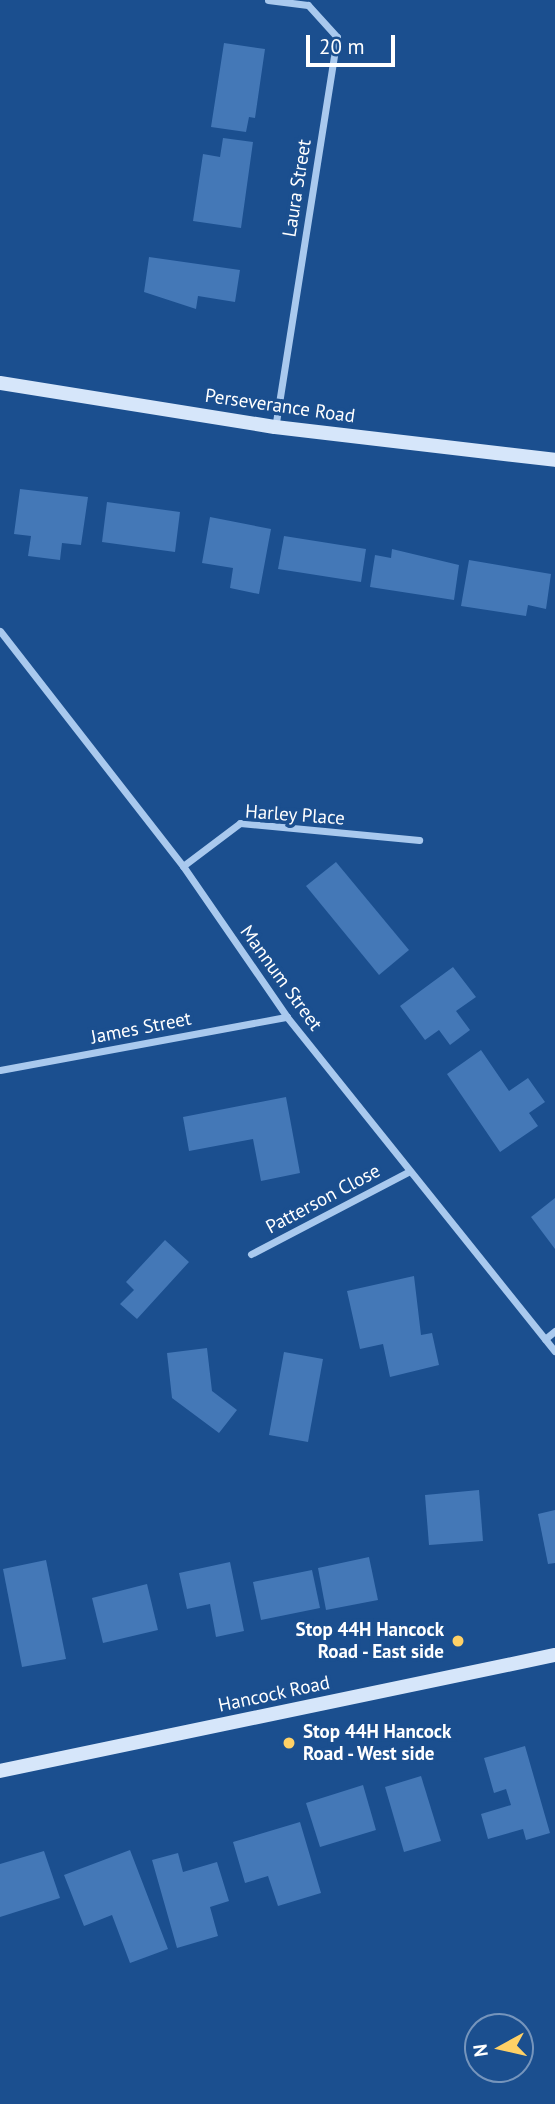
<!DOCTYPE html>
<html>
<head>
<meta charset="utf-8">
<style>
	body { margin:0 }
	#map { position:relative; width:555px; height:2104px; overflow:hidden; background:#1b4f8f; font-family:"PT Sans",sans-serif }
	div>[style] { position:absolute }
	[style*='--x'] { left:calc(var(--x)*1px); top:calc(var(--y)*1px); width:calc(var(--w)*1px); rotate:calc(var(--a)*1deg) }
	.building>* { inset:0; background:#4478b7 }
	.street>* { height:7px; margin:-3.5px; padding:0 3.5px; transform-origin:3.5px; border-radius:3.5px; background:#a9c9ee }
	.secondary>* { height:14px; margin:-7px; padding:0 7px; transform-origin:7px; border-radius:7px; background:#d6e6fa }
	.dots>* { width:19px; height:19px; translate:-50% -50%; box-sizing:border-box; border:4px solid #1b4f8f; border-radius:50% }
	span { translate:-50% -50%; white-space:nowrap; text-align:center; line-height:1.15; -webkit-text-stroke:7px #1b4f8f; paint-order:stroke }
	.street-label { font-size:19px; color:#fff }
	.poi-label { font-size:19px; color:#fff; font-weight:700 }
	.right { translate:-100% -50%; text-align:right }
	.left { translate:0 -50%; text-align:left }
	.north { position:absolute; left:464px; top:2013px; width:70px; height:70px; box-sizing:border-box; background:#1b4f8f; border:2px solid #7695bc; border-radius:50%; rotate:262deg; font-size:19px; font-weight:700; line-height:28px; text-align:center; color:#fff }
	.north::after { content:''; display:block; margin:auto; width:24px; height:32px; background:#ffd166; clip-path:polygon(50% 0,100% 100%,50% 72%,0 100%) }
	.scale { position:absolute; left:306px; top:35px; width:89px; height:32px; box-sizing:border-box; border:4px solid #fff; border-top:0; padding-left:9px; font-size:21px; line-height:24px; white-space:nowrap; color:#fff; -webkit-text-stroke:5px #1b4f8f; paint-order:stroke }
</style>
</head>
<body>
<div id="map">
	<div class="building">
		<div style="clip-path:polygon(224px 43px,265px 49px,255px 118px,249px 117px,246px 132px,211px 127px)"></div>
		<div style="clip-path:polygon(223px 138px,253px 142px,241px 228px,193px 221px,203px 154px,220px 157px)"></div>
		<div style="clip-path:polygon(149px 257px,240px 270px,235px 302px,198px 296px,196px 309px,144px 292px)"></div>
		<div style="clip-path:polygon(20px 489px,88px 497px,81px 545px,62px 543px,60px 560px,28px 556px,31px 536px,14px 534px)"></div>
		<div style="clip-path:polygon(107px 502px,180px 512px,175px 552px,102px 542px)"></div>
		<div style="clip-path:polygon(210px 517px,271px 529px,259px 594px,230px 588px,233px 568px,202px 563px)"></div>
		<div style="clip-path:polygon(284px 536px,366px 549px,361px 582px,278px 569px)"></div>
		<div style="clip-path:polygon(392px 549px,459px 565px,454px 600px,370px 587px,375px 555px,391px 558px)"></div>
		<div style="clip-path:polygon(469px 560px,551px 574px,546px 609px,528px 605px,526px 616px,461px 606px)"></div>
		<div style="clip-path:polygon(336px 862px,409px 950px,379px 975px,306px 886px)"></div>
		<div style="clip-path:polygon(453px 967px,476px 997px,456px 1011px,470px 1030px,450px 1045px,439px 1030px,425px 1040px,400px 1006px)"></div>
		<div style="clip-path:polygon(481px 1050px,509px 1091px,528px 1078px,545px 1102px,529px 1113px,538px 1126px,500px 1152px,447px 1074px)"></div>
		<div style="clip-path:polygon(286px 1097px,300px 1173px,261px 1181px,253px 1139px,189px 1151px,183px 1117px)"></div>
		<div style="clip-path:polygon(555px 1198px,555px 1249px,531px 1217px)"></div>
		<div style="clip-path:polygon(165px 1240px,189px 1262px,137px 1319px,120px 1304px,134px 1290px,126px 1282px)"></div>
		<div style="clip-path:polygon(414px 1276px,421px 1335px,432px 1333px,439px 1365px,390px 1377px,383px 1344px,360px 1349px,347px 1291px)"></div>
		<div style="clip-path:polygon(207px 1348px,212px 1391px,237px 1410px,219px 1433px,172px 1398px,167px 1353px)"></div>
		<div style="clip-path:polygon(284px 1352px,323px 1359px,308px 1442px,269px 1435px)"></div>
		<div style="clip-path:polygon(479px 1490px,483px 1541px,429px 1545px,425px 1495px)"></div>
		<div style="clip-path:polygon(555px 1510px,555px 1563px,548px 1564px,538px 1514px)"></div>
		<div style="clip-path:polygon(369px 1557px,378px 1600px,326px 1610px,318px 1568px)"></div>
		<div style="clip-path:polygon(46px 1560px,66px 1659px,22px 1667px,3px 1569px)"></div>
		<div style="clip-path:polygon(230px 1562px,244px 1631px,216px 1637px,210px 1604px,187px 1609px,179px 1573px)"></div>
		<div style="clip-path:polygon(312px 1570px,320px 1608px,261px 1620px,253px 1582px)"></div>
		<div style="clip-path:polygon(147px 1584px,158px 1630px,103px 1643px,92px 1598px)"></div>
		<div style="clip-path:polygon(525px 1746px,550px 1833px,526px 1840px,523px 1829px,488px 1839px,481px 1814px,511px 1805px,506px 1789px,494px 1793px,484px 1758px)"></div>
		<div style="clip-path:polygon(421px 1776px,441px 1841px,404px 1852px,385px 1787px)"></div>
		<div style="clip-path:polygon(363px 1785px,376px 1830px,320px 1847px,306px 1803px)"></div>
		<div style="clip-path:polygon(300px 1822px,321px 1893px,278px 1906px,268px 1876px,245px 1883px,233px 1842px)"></div>
		<div style="clip-path:polygon(130px 1850px,168px 1949px,130px 1963px,112px 1915px,84px 1926px,64px 1875px)"></div>
		<div style="clip-path:polygon(44px 1851px,60px 1898px,0 1917px,0 1864px)"></div>
		<div style="clip-path:polygon(178px 1853px,183px 1872px,217px 1862px,229px 1901px,210px 1907px,218px 1936px,177px 1948px,152px 1860px)"></div>
	</div>
	<div class="street">
		<div style="--x:268;--y:0;--w:40;--a:7.1"></div>
		<div style="--x:308;--y:5;--w:43;--a:47.8"></div>
		<div style="--x:337;--y:37;--w:395;--a:99"></div>
		<div style="--x:0;--y:631;--w:298;--a:52.1"></div>
		<div style="--x:183;--y:866;--w:183;--a:55.4"></div>
		<div style="--x:287;--y:1017;--w:428;--a:51.3"></div>
		<div style="--x:183;--y:866;--w:71;--a:-37"></div>
		<div style="--x:240;--y:823;--w:180;--a:5.4"></div>
		<div style="--x:0;--y:1070;--w:292;--a:-10.5"></div>
		<div style="--x:251;--y:1254;--w:179;--a:-27.6"></div>
		<div style="--x:545;--y:1339;--w:13;--a:-39"></div>
	</div>
	<div class="secondary">
		<div style="--x:0;--y:383;--w:278;--a:9.1"></div>
		<div style="--x:275;--y:427;--w:282;--a:6.7"></div>
		<div style="--x:0;--y:1771;--w:567;--a:-11.81"></div>
	</div>
	<div class="dots">
		<div style="left:458px;top:1641px;background:#ffd166"></div>
		<div style="left:289px;top:1743px;background:#ffd166"></div>
	</div>
	<div class="street-label">
		<span style="left:297px;top:188px;rotate:-81deg">Laura Street</span>
		<span style="left:280px;top:406px;rotate:8deg">Perseverance Road</span>
		<span style="left:295px;top:815px;rotate:4deg">Harley Place</span>
		<span style="left:281px;top:978px;rotate:54deg">Mannum Street</span>
		<span style="left:141px;top:1028px;rotate:-11deg">James Street</span>
		<span style="left:323px;top:1199px;rotate:-28deg">Patterson Close</span>
		<span style="left:274px;top:1694px;rotate:-12deg">Hancock Road</span>
	</div>
	<div class="poi-label">
		<span class="right" style="left:444px;top:1641px">Stop 44H Hancock<br>Road - East side</span>
		<span class="left" style="left:303px;top:1743px">Stop 44H Hancock<br>Road - West side</span>
	</div>
	<div class="north">N</div>
	<div class="scale">20 m</div>
</div>
</body>
</html>
